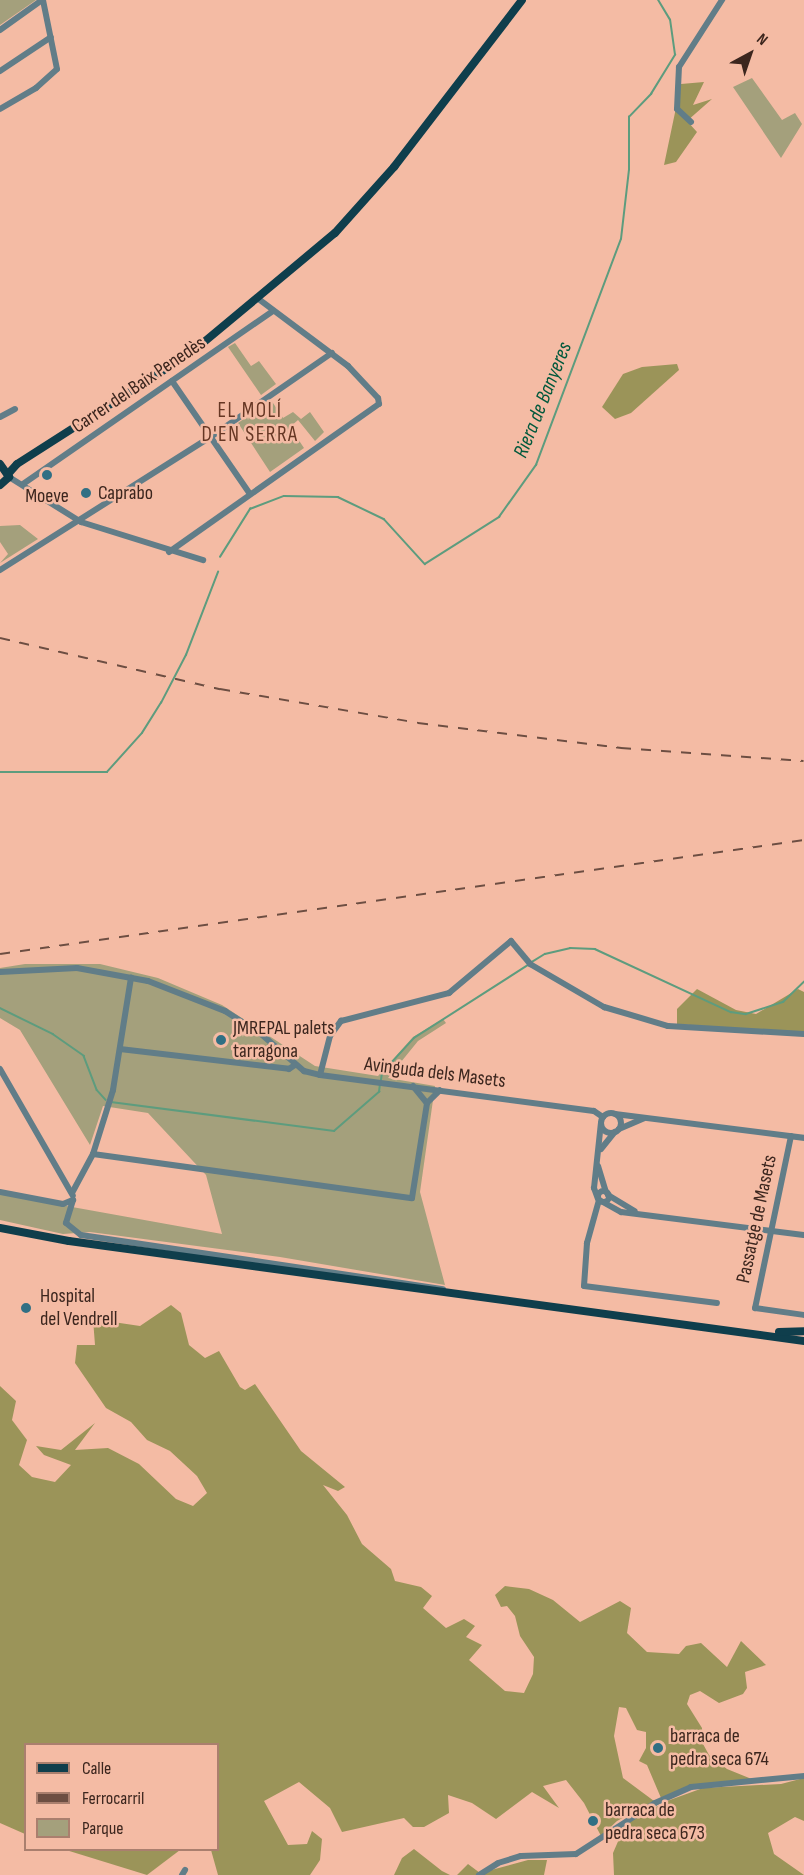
<!DOCTYPE html>
<html>
<head>
<meta charset="utf-8">
<style>
	body { margin:0 }
	#map { position:relative; width:804px; height:1875px; overflow:hidden; background:#f4bba4; font-family:"Sofia Sans Condensed",sans-serif }
	div>[style] { position:absolute }
	[style*='--x'] { left:calc(var(--x)*1px); top:calc(var(--y)*1px); width:calc(var(--w)*1px); rotate:calc(var(--a)*1deg) }
	.green>* { inset:0; background:#a4a07c }
	.forest>* { inset:0; background:#9b9459 }
	.stream>* { height:1.5px; margin:-0.75px; padding:0 0.75px; transform-origin:0.75px; border-radius:0.75px; background:#5d9c7e }
	.minor>* { height:6px; margin:-3px; padding:0 3px; transform-origin:3px; border-radius:3px; background:#617d88 }
	.minor>.ring { margin:-3px; padding:0; box-sizing:content-box; background:none; border:6px solid #617d88; border-radius:50% }
	.major>* { height:8px; margin:-4px; padding:0 4px; transform-origin:4px; border-radius:4px; background:#0f3e4c }
	.rail>* { height:1.5px; margin-top:-0.75px; transform-origin:0; background:repeating-linear-gradient(90deg,#6d4e42 0 10px,transparent 0 20px) }
	.dots>* { width:16px; height:16px; translate:-50% -50%; box-sizing:border-box; border:3px solid #f4bba4; border-radius:50% }
	span { translate:-50% -50%; white-space:nowrap; text-align:center; line-height:1.15; -webkit-text-stroke:5px #f4bba4; paint-order:stroke }
	.street-label { font-size:20px; color:#3c261e }
	.poi-label { font-size:20px; color:#3c261e }
	.left { translate:0 -50%; text-align:left }
	.water-label { font-size:21px; color:#03593c; font-style:italic }
	.neighbourhood-label { font-size:21px; color:#663724; letter-spacing:1.5px }
	.legend { position:absolute; left:24px; top:1743px; width:195px; height:108px; box-sizing:border-box; background:#f4bba4; border:2px solid #aa7f6e; margin:0; padding:8px 10px; list-style:none; font-size:18px; color:#3c261e }
	.legend li { display:flex; align-items:center; gap:12px; height:30px }
	.legend b { width:30px; border:2px solid #aa7f6e }
	.north { position:absolute; left:720px; top:24px; width:60px; height:60px; -webkit-text-stroke:4px #f4bba4; paint-order:stroke; rotate:40deg; font-size:16px; font-weight:700; line-height:24px; text-align:center; color:#3c261e }
	.north::after { content:''; display:block; margin:auto; width:21px; height:27px; background:#3c261e; clip-path:polygon(50% 0,100% 100%,50% 72%,0 100%) }
</style>
</head>
<body>
<div id="map">
	<div class="green">
		<div style="clip-path:polygon(0 0,36px 0,0 25px)"></div>
		<div style="clip-path:polygon(752px 78px,782px 120px,795px 113px,802px 124px,781px 158px,733px 87px)"></div>
		<div style="clip-path:polygon(235px 343px,251px 366px,259px 361px,276px 384px,261px 395px,228px 347px)"></div>
		<div style="clip-path:polygon(271px 400px,283px 418px,293px 412px,301px 419px,310px 412px,324px 432px,315px 441px,298px 420px,290px 427px,304px 448px,270px 472px,238px 423px)"></div>
		<div style="clip-path:polygon(20px 525px,38px 539px,0 563px,8px 554px,0 542px,0 526px)"></div>
		<div style="clip-path:polygon(25px 964px,100px 964px,158px 978px,222px 1005px,315px 1066px,378px 1076px,413px 1037px,443px 1019px,446px 1023px,418px 1041px,388px 1078px,435px 1086px,420px 1192px,445px 1285px,280px 1257px,90px 1232px,63px 1234px,0 1220px,0 1194px,222px 1234px,206px 1175px,148px 1113px,103px 1106px,90px 1145px,20px 1030px,0 1018px,0 968px)"></div>
	</div>
	<div class="forest">
		<div style="clip-path:polygon(704px 82px,693px 105px,712px 99px,687px 121px,697px 132px,676px 162px,664px 165px,681px 84px)"></div>
		<div style="clip-path:polygon(677px 364px,679px 370px,631px 413px,615px 419px,602px 407px,623px 374px,642px 367px)"></div>
		<div style="clip-path:polygon(697px 989px,736px 1010px,756px 1014px,798px 989px,804px 992px,804px 1033px,677px 1024px,677px 1009px)"></div>
		<div style="clip-path:polygon(171px 1305px,181px 1313px,189px 1345px,205px 1358px,219px 1351px,240px 1387px,245px 1390px,255px 1384px,301px 1451px,345px 1487px,338px 1491px,323px 1485px,347px 1515px,362px 1544px,391px 1569px,395px 1581px,421px 1587px,432px 1596px,423px 1608px,446px 1628px,464px 1619px,475px 1626px,466px 1637px,482px 1645px,469px 1660px,505px 1691px,524px 1693px,533px 1674px,534px 1657px,520px 1636px,515px 1616px,507px 1606px,501px 1607px,495px 1595px,505px 1586px,529px 1589px,553px 1600px,580px 1622px,620px 1601px,631px 1608px,627px 1633px,647px 1652px,679px 1654px,686px 1646px,701px 1643px,727px 1667px,741px 1641px,766px 1665px,745px 1672px,747px 1688px,743px 1694px,719px 1703px,700px 1691px,690px 1695px,687px 1704px,702px 1728px,703px 1744px,709px 1755px,727px 1769px,759px 1782px,701px 1784px,661px 1798px,647px 1765px,639px 1761px,646px 1748px,646px 1732px,637px 1730px,626px 1708px,619px 1707px,614px 1736px,623px 1778px,654px 1801px,617px 1821px,601px 1836px,584px 1803px,566px 1780px,543px 1786px,559px 1808px,532px 1792px,496px 1819px,472px 1803px,448px 1795px,449px 1813px,424px 1827px,413px 1827px,404px 1818px,342px 1832px,330px 1808px,299px 1782px,264px 1801px,288px 1845px,307px 1844px,312px 1831px,322px 1839px,320px 1860px,310px 1875px,218px 1875px,211px 1850px,218px 1850px,218px 1744px,26px 1744px,25px 1834px,0 1823px,0 1386px,16px 1401px,12px 1420px,27px 1440px,19px 1465px,32px 1477px,55px 1482px,71px 1465px,44px 1455px,36px 1446px,61px 1450px,95px 1423px,75px 1450px,108px 1448px,139px 1464px,176px 1499px,193px 1506px,207px 1493px,197px 1476px,170px 1451px,147px 1440px,131px 1422px,106px 1408px,75px 1363px,77px 1345px,95px 1345px,93px 1319px,140px 1326px)"></div>
		<div style="clip-path:polygon(804px 1778px,804px 1821px,795px 1817px,768px 1833px,774px 1854px,804px 1875px,614px 1875px,613px 1853px,626px 1823px,667px 1801px,703px 1788px,781px 1784px)"></div>
		<div style="clip-path:polygon(414px 1849px,442px 1871px,450px 1875px,394px 1875px,402px 1858px)"></div>
		<div style="clip-path:polygon(66px 1850px,180px 1850px,147px 1875px)"></div>
		<div style="clip-path:polygon(528px 1860px,547px 1860px,544px 1875px,457px 1875px,468px 1864px,480px 1873px)"></div>
	</div>
	<div class="stream">
		<div style="--x:220;--y:557;--w:57;--a:-58"></div>
		<div style="--x:250;--y:509;--w:36;--a:-21"></div>
		<div style="--x:284;--y:496;--w:54;--a:1.1"></div>
		<div style="--x:338;--y:497;--w:51;--a:25.6"></div>
		<div style="--x:384;--y:519;--w:61;--a:47.7"></div>
		<div style="--x:425;--y:564;--w:88;--a:-32.4"></div>
		<div style="--x:499;--y:517;--w:64;--a:-54.6"></div>
		<div style="--x:536;--y:465;--w:241;--a:-69.4"></div>
		<div style="--x:621;--y:239;--w:69;--a:-83.4"></div>
		<div style="--x:629;--y:170;--w:53;--a:-90"></div>
		<div style="--x:629;--y:117;--w:32;--a:-46"></div>
		<div style="--x:651;--y:94;--w:46;--a:-58.4"></div>
		<div style="--x:675;--y:55;--w:35;--a:-98"></div>
		<div style="--x:670;--y:20;--w:23;--a:-121"></div>
		<div style="--x:0;--y:772;--w:107;--a:0"></div>
		<div style="--x:107;--y:772;--w:52;--a:-48.1"></div>
		<div style="--x:142;--y:733;--w:36;--a:-58"></div>
		<div style="--x:161;--y:703;--w:54;--a:-62.5"></div>
		<div style="--x:186;--y:655;--w:89;--a:-68.9"></div>
		<div style="--x:532;--y:962;--w:15;--a:-32"></div>
		<div style="--x:545;--y:954;--w:26;--a:-13"></div>
		<div style="--x:570;--y:948;--w:25;--a:2"></div>
		<div style="--x:595;--y:949;--w:150;--a:24.9"></div>
		<div style="--x:731;--y:1012;--w:15;--a:8"></div>
		<div style="--x:746;--y:1014;--w:39;--a:-18"></div>
		<div style="--x:783;--y:1002;--w:29;--a:-44"></div>
		<div style="--x:0;--y:1008;--w:59;--a:26.1"></div>
		<div style="--x:53;--y:1034;--w:38;--a:35"></div>
		<div style="--x:84;--y:1056;--w:36;--a:69"></div>
		<div style="--x:97;--y:1090;--w:13;--a:48"></div>
		<div style="--x:381;--y:1080;--w:7;--a:-82"></div>
		<div style="--x:382;--y:1073;--w:47;--a:-47.6"></div>
		<div style="--x:414;--y:1038;--w:135;--a:-32.6"></div>
		<div style="--x:111;--y:1102;--w:225;--a:7.4"></div>
		<div style="--x:334;--y:1131;--w:60;--a:-40.9"></div>
		<div style="--x:379;--y:1092;--w:8;--a:-83"></div>
	</div>
	<div class="minor">
		<div style="--x:0;--y:30;--w:52;--a:-35.5"></div>
		<div style="--x:0;--y:71;--w:61;--a:-33.7"></div>
		<div style="--x:0;--y:109;--w:42;--a:-30.3"></div>
		<div style="--x:36;--y:88;--w:28;--a:-42"></div>
		<div style="--x:57;--y:69;--w:70;--a:-101.5"></div>
		<div style="--x:691;--y:122;--w:19;--a:-137"></div>
		<div style="--x:677;--y:109;--w:42;--a:-87.3"></div>
		<div style="--x:679;--y:67;--w:80;--a:-57.3"></div>
		<div style="--x:172;--y:381;--w:137;--a:55.4"></div>
		<div style="--x:0;--y:417;--w:17;--a:-28"></div>
		<div style="--x:9;--y:477;--w:85;--a:32"></div>
		<div style="--x:81;--y:522;--w:128;--a:17.3"></div>
		<div style="--x:23;--y:484;--w:304;--a:-34.7"></div>
		<div style="--x:169;--y:552;--w:257;--a:-35.2"></div>
		<div style="--x:379;--y:404;--w:6;--a:-99"></div>
		<div style="--x:378;--y:398;--w:44;--a:-133.2"></div>
		<div style="--x:348;--y:366;--w:114;--a:-143.2"></div>
		<div style="--x:0;--y:570;--w:251;--a:-32.3"></div>
		<div style="--x:212;--y:436;--w:146;--a:-34.7"></div>
		<div style="--x:0;--y:972;--w:77;--a:-3"></div>
		<div style="--x:77;--y:968;--w:72;--a:10.4"></div>
		<div style="--x:148;--y:981;--w:83;--a:21.3"></div>
		<div style="--x:225;--y:1011;--w:43;--a:32.6"></div>
		<div style="--x:261;--y:1034;--w:57;--a:40.7"></div>
		<div style="--x:304;--y:1071;--w:16;--a:14"></div>
		<div style="--x:320;--y:1075;--w:276;--a:7.5"></div>
		<div style="--x:594;--y:1111;--w:11;--a:34"></div>
		<div style="--x:120;--y:1049;--w:170;--a:6.7"></div>
		<div style="--x:289;--y:1069;--w:7;--a:-34"></div>
		<div style="--x:0;--y:1069;--w:146;--a:60.1"></div>
		<div style="--x:320;--y:1075;--w:40;--a:-75.6"></div>
		<div style="--x:330;--y:1036;--w:19;--a:-54"></div>
		<div style="--x:341;--y:1021;--w:112;--a:-14.5"></div>
		<div style="--x:449;--y:993;--w:81;--a:-40"></div>
		<div style="--x:511;--y:941;--w:30;--a:50"></div>
		<div style="--x:530;--y:964;--w:86;--a:30.2"></div>
		<div style="--x:604;--y:1007;--w:67;--a:16.5"></div>
		<div style="--x:668;--y:1026;--w:136;--a:3.4"></div>
		<div style="--x:413;--y:1086;--w:22;--a:51"></div>
		<div class="ring" style="left:601px;top:1113px;width:14px;height:14px"></div>
		<div style="--x:615;--y:1114;--w:191;--a:7.2"></div>
		<div style="--x:619;--y:1129;--w:26;--a:-23"></div>
		<div style="--x:791;--y:1136;--w:176;--a:101.8"></div>
		<div style="--x:755;--y:1308;--w:49;--a:8.1"></div>
		<div style="--x:601;--y:1149;--w:22;--a:-51"></div>
		<div style="--x:93;--y:1154;--w:322;--a:7.9"></div>
		<div style="--x:412;--y:1198;--w:96;--a:-81"></div>
		<div style="--x:427;--y:1103;--w:18;--a:-45"></div>
		<div style="--x:598;--y:1166;--w:27;--a:73"></div>
		<div class="ring" style="left:597.5px;top:1190.5px;width:5px;height:5px"></div>
		<div style="--x:0;--y:1192;--w:64;--a:10.8"></div>
		<div style="--x:63;--y:1204;--w:11;--a:-22"></div>
		<div style="--x:72;--y:1193;--w:44;--a:-61.7"></div>
		<div style="--x:93;--y:1154;--w:67;--a:-72.6"></div>
		<div style="--x:113;--y:1090;--w:114;--a:-80.9"></div>
		<div style="--x:608;--y:1195;--w:31;--a:31"></div>
		<div style="--x:598;--y:1199;--w:12;--a:-110"></div>
		<div style="--x:594;--y:1188;--w:65;--a:-83.9"></div>
		<div style="--x:73;--y:1200;--w:24;--a:107"></div>
		<div style="--x:66;--y:1223;--w:19;--a:39"></div>
		<div style="--x:81;--y:1235;--w:366;--a:8.5"></div>
		<div style="--x:599;--y:1200;--w:45;--a:105.6"></div>
		<div style="--x:587;--y:1243;--w:43;--a:94"></div>
		<div style="--x:584;--y:1286;--w:134;--a:7.3"></div>
		<div style="--x:601;--y:1201;--w:23;--a:29"></div>
		<div style="--x:621;--y:1212;--w:184;--a:7.2"></div>
		<div style="--x:182;--y:1875;--w:6;--a:-59"></div>
		<div style="--x:479;--y:1875;--w:22;--a:-32"></div>
		<div style="--x:498;--y:1863;--w:24;--a:-17"></div>
		<div style="--x:521;--y:1856;--w:55;--a:-2.1"></div>
		<div style="--x:576;--y:1854;--w:94;--a:-32.8"></div>
		<div style="--x:655;--y:1803;--w:39;--a:-24"></div>
		<div style="--x:691;--y:1787;--w:114;--a:-5.6"></div>
	</div>
	<div class="major">
		<div style="--x:0;--y:464;--w:16;--a:55"></div>
		<div style="--x:9;--y:477;--w:12;--a:138"></div>
		<div style="--x:8;--y:474;--w:13;--a:-48"></div>
		<div style="--x:17;--y:464;--w:208;--a:-32.6"></div>
		<div style="--x:192;--y:352;--w:186;--a:-39.8"></div>
		<div style="--x:335;--y:233;--w:89;--a:-48.2"></div>
		<div style="--x:394;--y:167;--w:210;--a:-52.5"></div>
		<div style="--x:0;--y:1228;--w:70;--a:10.7"></div>
		<div style="--x:69;--y:1241;--w:742;--a:7.75"></div>
		<div style="--x:779;--y:1332;--w:25;--a:-2"></div>
	</div>
	<div class="rail">
		<div style="--x:0;--y:638;--w:226;--a:13.1"></div>
		<div style="--x:220;--y:689;--w:201;--a:9.7"></div>
		<div style="--x:418;--y:723;--w:205;--a:7"></div>
		<div style="--x:621;--y:748;--w:183;--a:4.1"></div>
		<div style="--x:0;--y:954;--w:812;--a:-8.07"></div>
	</div>
	<div class="dots">
		<div style="left:47px;top:475px;background:#306f84"></div>
		<div style="left:86px;top:493px;background:#306f84"></div>
		<div style="left:221px;top:1040px;background:#306f84"></div>
		<div style="left:26px;top:1308px;background:#306f84"></div>
		<div style="left:658px;top:1748px;background:#306f84"></div>
		<div style="left:593px;top:1821px;background:#306f84"></div>
	</div>
	<div class="street-label">
		<span style="left:139px;top:385px;rotate:-34deg">Carrer del Baix Penedès</span>
		<span style="left:435px;top:1073px;rotate:7deg">Avinguda dels Masets</span>
		<span style="left:757px;top:1219px;rotate:-78deg">Passatge de Masets</span>
	</div>
	<div class="poi-label">
		<span class="left" style="left:98px;top:493px">Caprabo</span>
		<span style="left:47px;top:496px">Moeve</span>
		<span class="left" style="left:233px;top:1040px">JMREPAL palets<br>tarragona</span>
		<span class="left" style="left:40px;top:1308px">Hospital<br>del Vendrell</span>
		<span class="left" style="left:670px;top:1748px">barraca de<br>pedra seca 674</span>
		<span class="left" style="left:605px;top:1822px">barraca de<br>pedra seca 673</span>
	</div>
	<div class="water-label">
		<span style="left:543px;top:400px;rotate:-68deg">Riera de Banyeres</span>
	</div>
	<div class="neighbourhood-label">
		<span style="left:250px;top:423px">EL MOLÍ<br>D'EN SERRA</span>
	</div>
	<ul class="legend">
	<li><b style="height:8px;background:#0f3e4c"></b>Calle</li>
	<li><b style="height:8px;background:#6d4e42"></b>Ferrocarril</li>
	<li><b style="height:16px;background:#a4a07c"></b>Parque</li>
	</ul>
	<div class="north">N</div>
</div>
</body>
</html>
